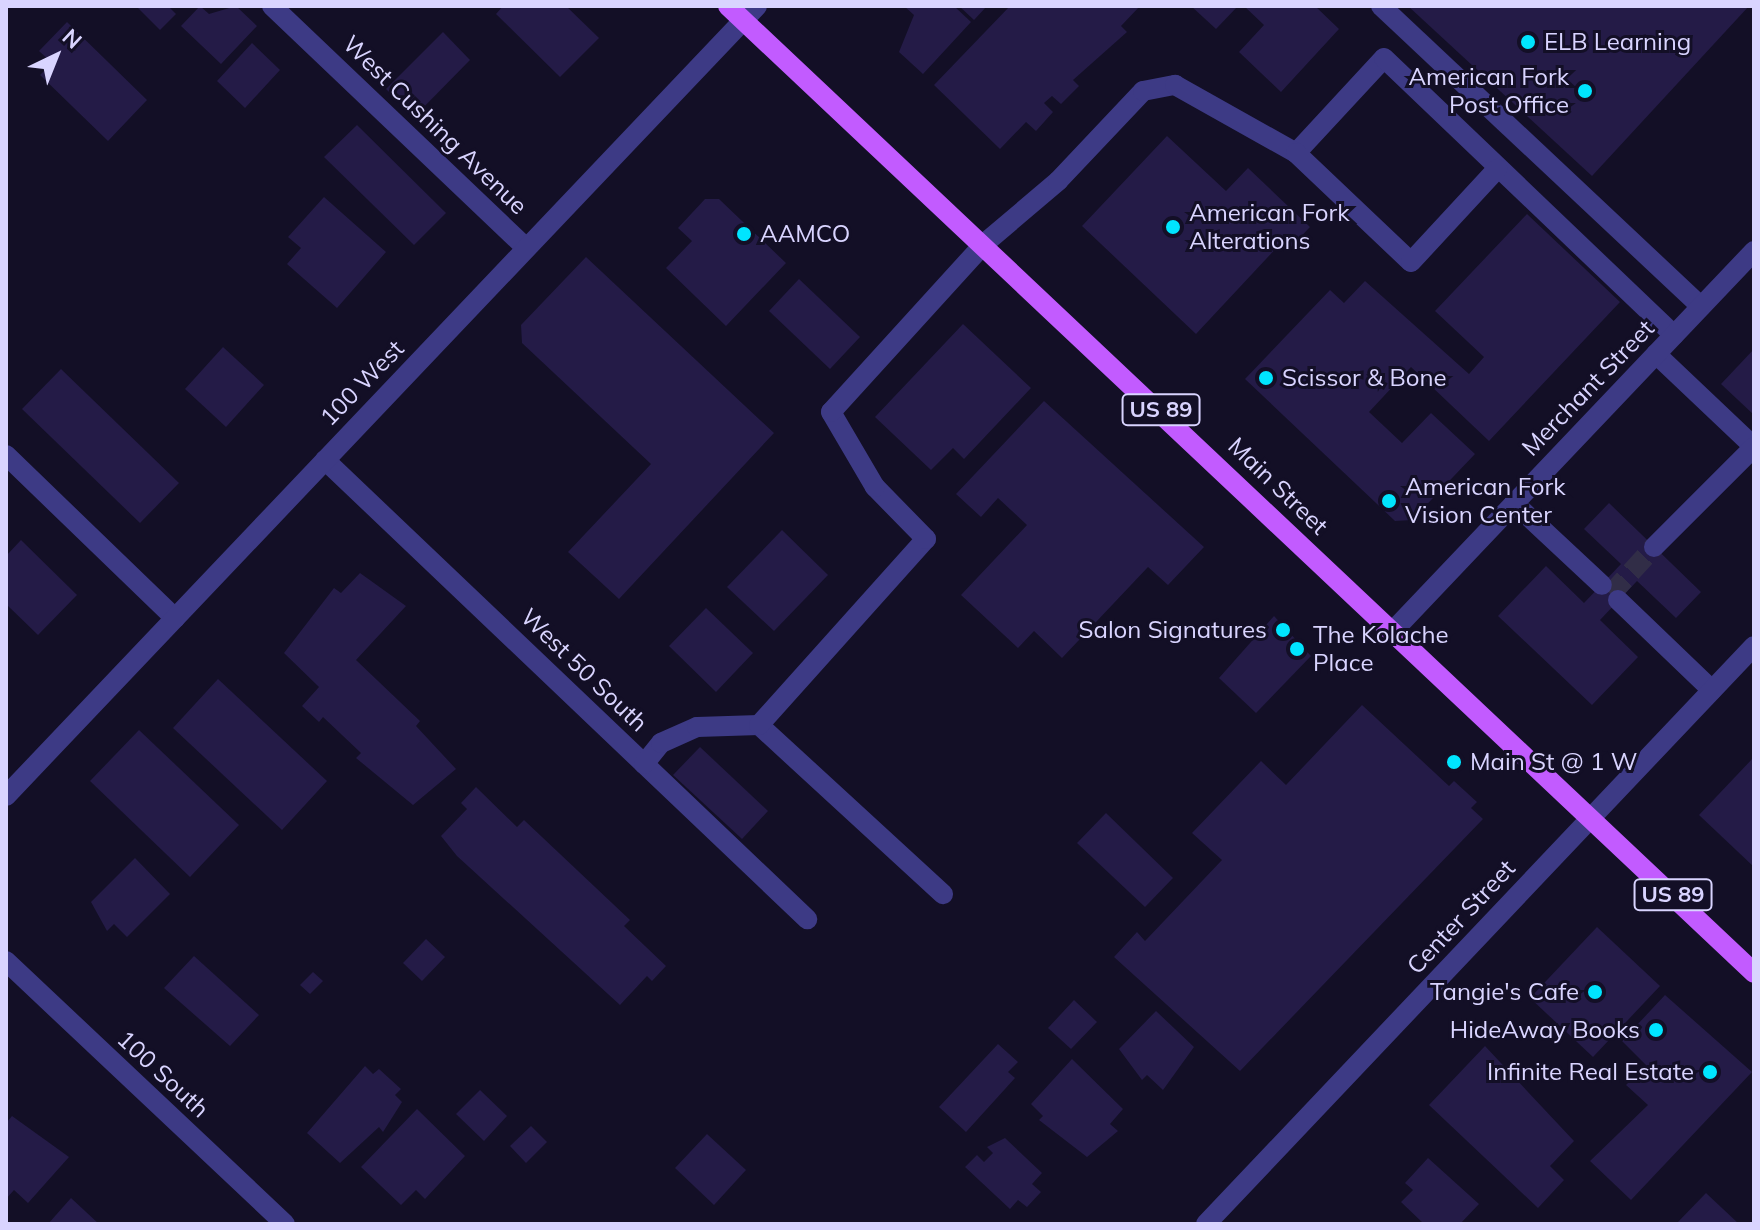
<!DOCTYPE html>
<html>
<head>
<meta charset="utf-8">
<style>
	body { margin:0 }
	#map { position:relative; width:1760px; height:1230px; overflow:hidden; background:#130f26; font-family:Mulish,sans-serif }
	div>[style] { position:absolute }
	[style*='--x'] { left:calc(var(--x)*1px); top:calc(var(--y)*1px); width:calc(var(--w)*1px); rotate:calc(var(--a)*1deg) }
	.building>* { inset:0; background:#241b47 }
	.minor-tunnel>* { height:20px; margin-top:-10px; transform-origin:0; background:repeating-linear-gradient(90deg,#312d47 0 20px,transparent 0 30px) }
	.minor>* { height:20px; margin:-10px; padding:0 10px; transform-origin:10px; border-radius:10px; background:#3d3a85 }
	.major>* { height:20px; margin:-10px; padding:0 10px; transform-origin:10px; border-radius:10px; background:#c25bff }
	.dots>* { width:22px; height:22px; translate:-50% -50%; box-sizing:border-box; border:4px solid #130f26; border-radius:50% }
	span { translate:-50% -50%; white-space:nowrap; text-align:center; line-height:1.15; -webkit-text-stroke:6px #130f26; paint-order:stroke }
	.shield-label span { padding:2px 6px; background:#130f26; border:2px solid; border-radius:6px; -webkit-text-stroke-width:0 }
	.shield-label { font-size:22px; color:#d9d4ff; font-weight:700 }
	.poi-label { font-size:24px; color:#d9d4ff }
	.left { translate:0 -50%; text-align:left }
	.right { translate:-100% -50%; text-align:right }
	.street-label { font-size:24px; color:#d9d4ff }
	.frame { position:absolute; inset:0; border:8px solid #d9d4ff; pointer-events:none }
	.north { position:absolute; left:16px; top:16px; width:80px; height:80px; -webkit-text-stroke:6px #130f26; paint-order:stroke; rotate:43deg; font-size:22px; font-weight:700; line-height:32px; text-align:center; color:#d9d4ff }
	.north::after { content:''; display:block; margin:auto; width:28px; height:36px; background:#d9d4ff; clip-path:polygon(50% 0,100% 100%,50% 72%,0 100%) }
</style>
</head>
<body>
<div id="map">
	<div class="building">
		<div style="clip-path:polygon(136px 6px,168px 6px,176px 14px,160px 30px)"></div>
		<div style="clip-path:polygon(200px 6px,209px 14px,236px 6px,257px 26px,221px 64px,181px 26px)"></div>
		<div style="clip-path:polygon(503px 6px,566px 6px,599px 38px,560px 77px,496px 14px)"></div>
		<div style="clip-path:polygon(904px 6px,954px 6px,971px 22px,923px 74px,899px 52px,914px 15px)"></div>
		<div style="clip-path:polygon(959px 6px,987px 6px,974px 20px)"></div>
		<div style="clip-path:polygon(1010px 6px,1140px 6px,1121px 26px,1127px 32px,1073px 80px,1079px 86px,1061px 104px,1052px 96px,1044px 103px,1053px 112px,1036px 131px,1026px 122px,1000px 149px,934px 85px)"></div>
		<div style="clip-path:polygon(1191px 6px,1238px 6px,1216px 29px)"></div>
		<div style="clip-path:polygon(1244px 6px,1315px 6px,1339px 29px,1281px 92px,1239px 52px,1264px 25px)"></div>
		<div style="clip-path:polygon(1408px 6px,1749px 6px,1592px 176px)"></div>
		<div style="clip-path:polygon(67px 22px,147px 100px,108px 141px,40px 75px,52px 63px,39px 51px)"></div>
		<div style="clip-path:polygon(443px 32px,470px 60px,414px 117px,386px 89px)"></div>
		<div style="clip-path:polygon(252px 43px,280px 70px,245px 108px,217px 81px)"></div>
		<div style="clip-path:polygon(357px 125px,446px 213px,414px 245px,324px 157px)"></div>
		<div style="clip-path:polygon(1167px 136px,1226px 191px,1248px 168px,1310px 227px,1288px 250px,1281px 243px,1196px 334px,1082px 226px)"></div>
		<div style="clip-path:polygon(324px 197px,386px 252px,337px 308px,287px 264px,301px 248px,288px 237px)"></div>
		<div style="clip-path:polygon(705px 199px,719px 199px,786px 263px,726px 326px,666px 268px,692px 241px,678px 228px)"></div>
		<div style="clip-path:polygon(1527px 214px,1620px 302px,1489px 441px,1411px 367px,1369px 412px,1402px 443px,1431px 413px,1475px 454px,1412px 520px,1395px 521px,1245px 379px,1330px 290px,1344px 303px,1365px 281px,1469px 374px,1484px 357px,1435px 311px)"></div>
		<div style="clip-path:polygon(586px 257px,774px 433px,619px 599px,568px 552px,651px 464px,522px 343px,521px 325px)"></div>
		<div style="clip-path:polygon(799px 279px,860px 337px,830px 369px,769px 311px)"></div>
		<div style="clip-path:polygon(963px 324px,1031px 388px,964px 459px,953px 448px,931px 470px,875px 417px)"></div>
		<div style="clip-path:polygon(223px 347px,264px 385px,226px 427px,185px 389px)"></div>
		<div style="clip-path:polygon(1754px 349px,1754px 415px,1721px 384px)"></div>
		<div style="clip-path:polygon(61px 369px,179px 483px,140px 523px,22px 409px)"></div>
		<div style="clip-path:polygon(1044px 401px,1204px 547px,1168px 585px,1148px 567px,1062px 658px,1034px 631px,1018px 648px,961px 595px,1027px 525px,998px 498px,981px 517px,956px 494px)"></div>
		<div style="clip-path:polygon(1609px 503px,1701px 592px,1676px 618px,1637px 581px,1600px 620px,1638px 657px,1592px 705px,1498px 616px,1546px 566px,1584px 603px,1621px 564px,1584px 529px)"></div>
		<div style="clip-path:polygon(782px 530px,828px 575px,774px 631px,727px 587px)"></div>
		<div style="clip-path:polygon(21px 540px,77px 595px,38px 635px,6px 604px,6px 556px)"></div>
		<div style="clip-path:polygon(360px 573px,406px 606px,356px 660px,420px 721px,416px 726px,456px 769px,413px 805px,356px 758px,361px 753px,323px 717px,319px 722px,302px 706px,319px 687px,284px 653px,334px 588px,341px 593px)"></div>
		<div style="clip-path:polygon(706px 608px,753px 653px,716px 692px,669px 646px)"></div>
		<div style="clip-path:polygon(1274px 616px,1311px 656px,1256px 713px,1219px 678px)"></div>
		<div style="clip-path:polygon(218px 679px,327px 781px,282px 830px,173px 728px)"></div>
		<div style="clip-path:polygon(1362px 705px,1449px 786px,1454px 781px,1477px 802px,1471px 808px,1483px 819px,1240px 1071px,1114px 957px,1137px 932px,1145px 941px,1222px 860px,1192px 833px,1261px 761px,1286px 785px)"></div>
		<div style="clip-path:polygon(139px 730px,239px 825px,190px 877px,90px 781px)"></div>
		<div style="clip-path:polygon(700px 747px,768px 811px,742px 839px,673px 775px)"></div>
		<div style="clip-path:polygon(1754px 757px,1754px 867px,1699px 815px)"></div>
		<div style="clip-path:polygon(476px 787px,517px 827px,524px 820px,630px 920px,624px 926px,666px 966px,652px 981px,647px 976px,620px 1005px,457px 856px,441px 836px,467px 809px,461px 803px)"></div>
		<div style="clip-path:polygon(1106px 813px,1173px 878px,1145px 907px,1077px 843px)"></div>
		<div style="clip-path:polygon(135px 858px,170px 894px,127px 937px,114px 924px,107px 931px,91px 902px)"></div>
		<div style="clip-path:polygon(1597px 927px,1660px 986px,1593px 1057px,1530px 998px)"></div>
		<div style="clip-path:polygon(426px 939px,445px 957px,422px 981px,403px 963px)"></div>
		<div style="clip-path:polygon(194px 956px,259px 1015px,230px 1046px,164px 988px)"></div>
		<div style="clip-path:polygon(313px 972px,323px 981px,310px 994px,300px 985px)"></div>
		<div style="clip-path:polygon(1665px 995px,1752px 1072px,1631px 1200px,1590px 1161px,1648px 1105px,1626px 1085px,1646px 1065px,1622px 1041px)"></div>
		<div style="clip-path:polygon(1074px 1000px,1097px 1022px,1071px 1049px,1048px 1028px)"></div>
		<div style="clip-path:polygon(1156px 1011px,1194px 1047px,1163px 1090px,1147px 1075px,1142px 1080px,1119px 1049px)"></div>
		<div style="clip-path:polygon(998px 1044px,1018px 1062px,1008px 1072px,1015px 1078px,966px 1132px,939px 1107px)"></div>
		<div style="clip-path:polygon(1485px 1046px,1574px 1141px,1550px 1166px,1564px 1180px,1538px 1208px,1429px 1105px)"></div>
		<div style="clip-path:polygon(1072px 1059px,1123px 1109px,1110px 1124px,1118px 1131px,1087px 1157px,1039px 1120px,1043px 1116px,1031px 1104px)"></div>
		<div style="clip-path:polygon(365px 1066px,373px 1074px,379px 1069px,401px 1089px,395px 1095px,402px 1102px,383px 1132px,379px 1127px,340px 1163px,307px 1133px)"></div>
		<div style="clip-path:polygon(480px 1090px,507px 1116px,484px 1141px,456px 1114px)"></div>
		<div style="clip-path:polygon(417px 1109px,465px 1156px,425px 1199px,416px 1190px,401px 1205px,361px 1167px)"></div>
		<div style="clip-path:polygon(12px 1116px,69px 1157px,28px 1203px,14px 1190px,6px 1199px,6px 1123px)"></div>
		<div style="clip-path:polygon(531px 1126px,547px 1142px,526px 1163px,510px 1146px)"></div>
		<div style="clip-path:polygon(707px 1134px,746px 1170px,714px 1205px,675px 1168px)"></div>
		<div style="clip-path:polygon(1005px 1138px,1042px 1173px,1032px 1184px,1041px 1192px,1027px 1207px,1018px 1200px,1010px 1209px,965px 1167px,977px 1155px,984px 1162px,993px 1153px,987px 1147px)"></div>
		<div style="clip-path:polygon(1428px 1158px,1479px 1204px,1460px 1224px,1424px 1224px,1401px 1202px,1413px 1190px,1405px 1183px)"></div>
		<div style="clip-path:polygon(1706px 1193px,1739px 1224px,1676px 1224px)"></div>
		<div style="clip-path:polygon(71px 1198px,99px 1224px,48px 1224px)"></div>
	</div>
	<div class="minor-tunnel">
		<div style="--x:1611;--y:594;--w:64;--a:-47.5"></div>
	</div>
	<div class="minor">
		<div style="--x:272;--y:6;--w:351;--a:43.6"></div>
		<div style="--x:1381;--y:6;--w:439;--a:43.2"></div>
		<div style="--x:1296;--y:153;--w:129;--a:-47.2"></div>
		<div style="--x:1384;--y:58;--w:401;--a:43.7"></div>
		<div style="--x:1656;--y:354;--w:132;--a:43.5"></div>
		<div style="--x:6;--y:455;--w:235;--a:44"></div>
		<div style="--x:325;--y:460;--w:666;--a:43.6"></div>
		<div style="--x:1514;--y:503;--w:120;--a:43"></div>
		<div style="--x:1654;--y:547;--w:141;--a:-45"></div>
		<div style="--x:1618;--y:600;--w:130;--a:43.8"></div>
		<div style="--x:1393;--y:631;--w:524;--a:-46.47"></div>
		<div style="--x:759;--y:725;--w:250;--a:42.6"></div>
		<div style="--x:644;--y:764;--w:27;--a:-51"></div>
		<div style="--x:661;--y:743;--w:39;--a:-24"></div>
		<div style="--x:697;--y:727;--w:62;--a:-1.8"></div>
		<div style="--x:759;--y:725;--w:250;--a:-48.1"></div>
		<div style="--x:926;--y:539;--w:73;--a:-134.4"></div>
		<div style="--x:875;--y:487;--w:87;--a:-120.4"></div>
		<div style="--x:831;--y:412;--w:229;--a:-47.7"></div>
		<div style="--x:985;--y:243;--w:96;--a:-40.3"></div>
		<div style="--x:1058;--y:181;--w:124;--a:-46.6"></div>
		<div style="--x:1143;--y:91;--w:33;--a:-11"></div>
		<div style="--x:1175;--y:85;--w:139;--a:29.3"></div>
		<div style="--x:1296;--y:153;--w:158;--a:43.5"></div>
		<div style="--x:1411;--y:262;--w:127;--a:-47.2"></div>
		<div style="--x:6;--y:796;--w:1090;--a:-46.45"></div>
		<div style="--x:6;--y:961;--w:383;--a:43.3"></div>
		<div style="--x:1206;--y:1224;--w:796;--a:-46.53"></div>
	</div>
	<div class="major">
		<div style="--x:728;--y:6;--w:1410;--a:43.3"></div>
	</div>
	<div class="dots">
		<div style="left:1528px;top:42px;background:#00e5ff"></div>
		<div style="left:1585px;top:91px;background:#00e5ff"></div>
		<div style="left:1173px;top:227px;background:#00e5ff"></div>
		<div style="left:744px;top:234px;background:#00e5ff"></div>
		<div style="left:1266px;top:378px;background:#00e5ff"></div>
		<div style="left:1389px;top:501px;background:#00e5ff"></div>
		<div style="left:1283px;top:630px;background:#00e5ff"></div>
		<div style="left:1297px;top:649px;background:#00e5ff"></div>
		<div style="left:1454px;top:762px;background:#00e5ff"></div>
		<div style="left:1595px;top:992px;background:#00e5ff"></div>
		<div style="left:1656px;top:1030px;background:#00e5ff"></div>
		<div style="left:1710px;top:1072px;background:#00e5ff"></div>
	</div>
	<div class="shield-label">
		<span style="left:1161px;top:410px">US 89</span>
		<span style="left:1673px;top:895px">US 89</span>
	</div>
	<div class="poi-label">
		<span class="left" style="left:1544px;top:42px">ELB Learning</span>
		<span class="right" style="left:1569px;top:91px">American Fork<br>Post Office</span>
		<span class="left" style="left:1189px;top:227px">American Fork<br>Alterations</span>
		<span class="left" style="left:760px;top:234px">AAMCO</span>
		<span class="left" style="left:1282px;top:378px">Scissor &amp; Bone</span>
		<span class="left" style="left:1405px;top:501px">American Fork<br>Vision Center</span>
		<span class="right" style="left:1267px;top:630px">Salon Signatures</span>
		<span class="left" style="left:1313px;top:649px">The Kolache<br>Place</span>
		<span class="left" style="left:1470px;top:762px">Main St @ 1 W</span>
		<span class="right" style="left:1579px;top:992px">Tangie's Cafe</span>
		<span class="right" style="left:1640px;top:1030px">HideAway Books</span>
		<span class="right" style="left:1694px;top:1072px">Infinite Real Estate</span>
	</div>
	<div class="street-label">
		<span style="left:435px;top:125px;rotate:44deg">West Cushing Avenue</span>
		<span style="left:362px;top:383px;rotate:-46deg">100 West</span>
		<span style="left:1588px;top:388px;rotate:-46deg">Merchant Street</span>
		<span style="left:1278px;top:486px;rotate:44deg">Main Street</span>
		<span style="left:584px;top:670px;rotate:44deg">West 50 South</span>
		<span style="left:1461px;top:917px;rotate:-47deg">Center Street</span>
		<span style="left:163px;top:1074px;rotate:43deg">100 South</span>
	</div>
	<div class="frame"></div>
	<div class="north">N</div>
</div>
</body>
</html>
